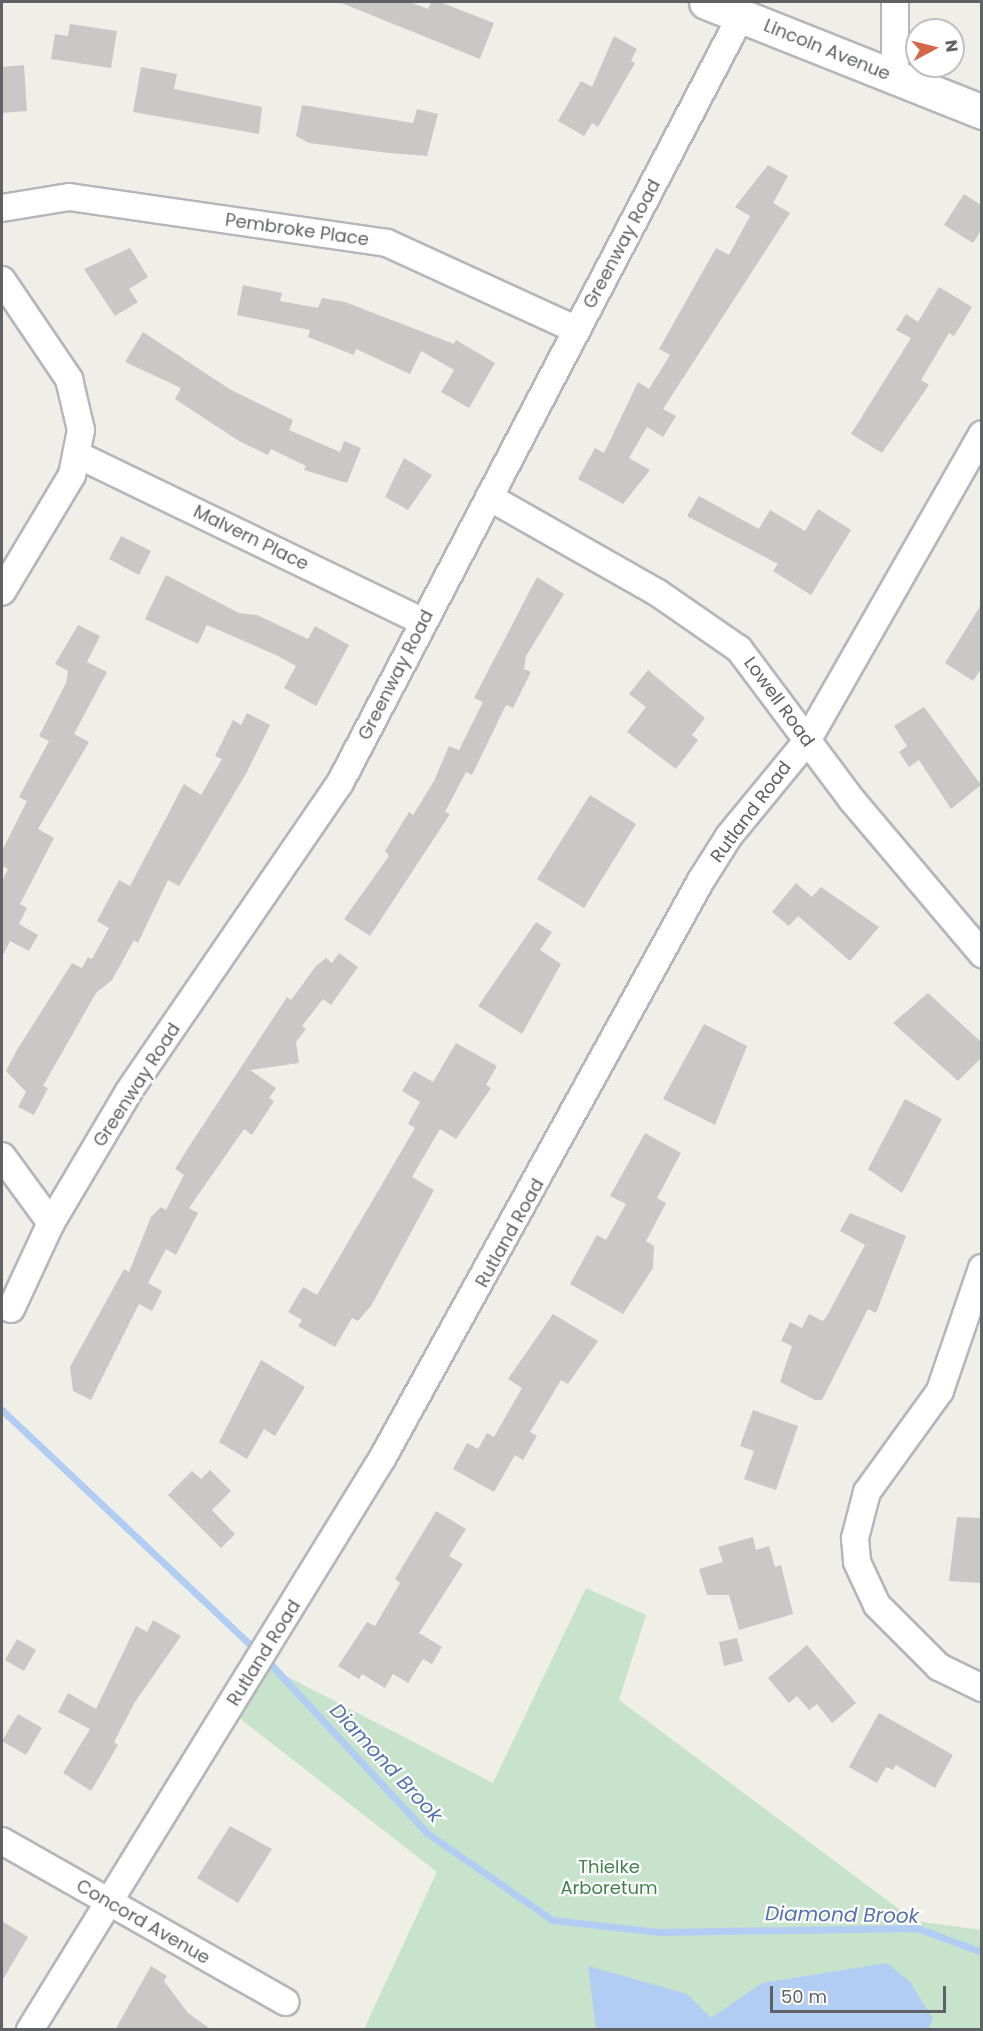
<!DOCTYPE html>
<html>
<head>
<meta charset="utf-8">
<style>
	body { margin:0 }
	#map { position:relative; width:983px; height:2031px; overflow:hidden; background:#efeee7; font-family:Poppins,sans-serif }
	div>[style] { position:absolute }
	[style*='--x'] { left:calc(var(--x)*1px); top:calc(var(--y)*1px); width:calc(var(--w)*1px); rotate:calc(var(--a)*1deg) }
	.green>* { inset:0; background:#c7e3cb }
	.water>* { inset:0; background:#b2cdf4 }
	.stream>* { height:7px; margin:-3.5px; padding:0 3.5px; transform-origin:3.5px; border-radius:3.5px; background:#b2cdf4 }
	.building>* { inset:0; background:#cac8c4 }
	.roads { filter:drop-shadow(2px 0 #b4b6ba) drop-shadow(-2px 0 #b4b6ba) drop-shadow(0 2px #b4b6ba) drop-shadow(0 -2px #b4b6ba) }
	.minor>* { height:26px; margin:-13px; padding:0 13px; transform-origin:13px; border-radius:13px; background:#fff }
	.secondary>* { height:33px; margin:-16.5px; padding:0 16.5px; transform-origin:16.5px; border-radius:16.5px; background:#fff }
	span { translate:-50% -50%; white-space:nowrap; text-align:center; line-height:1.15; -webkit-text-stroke:4.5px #fff; paint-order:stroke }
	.street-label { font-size:18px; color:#5f6165 }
	.park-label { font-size:18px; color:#41814e }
	.water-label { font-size:20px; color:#5472ad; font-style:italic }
	.frame { position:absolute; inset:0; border:3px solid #5f6165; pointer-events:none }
	.north { position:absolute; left:905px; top:18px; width:60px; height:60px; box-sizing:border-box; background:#fff; border:2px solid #bfc0c1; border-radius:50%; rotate:83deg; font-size:16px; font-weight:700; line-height:24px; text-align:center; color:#5f6165 }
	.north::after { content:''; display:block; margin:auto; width:21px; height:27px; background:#d36849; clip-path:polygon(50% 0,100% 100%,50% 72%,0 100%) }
	.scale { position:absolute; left:770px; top:1986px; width:176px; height:27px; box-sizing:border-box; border:3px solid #5f6165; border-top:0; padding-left:8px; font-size:18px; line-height:21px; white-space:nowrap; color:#5f6165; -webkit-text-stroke:4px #fff; paint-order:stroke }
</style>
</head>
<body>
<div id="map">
	<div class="green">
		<div style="clip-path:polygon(586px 1588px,646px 1615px,619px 1700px,915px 1921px,981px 1930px,981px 2029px,364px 2029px,437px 1872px,229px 1710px,259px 1662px,493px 1783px)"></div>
	</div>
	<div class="water">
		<div style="clip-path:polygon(887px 1963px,910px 1982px,933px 2019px,928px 2029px,596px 2029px,588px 1966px,687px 1994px,711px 2018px,762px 1983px)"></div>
	</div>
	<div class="stream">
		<div style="--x:2;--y:1410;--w:349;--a:43.4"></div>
		<div style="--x:265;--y:1658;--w:238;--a:47.2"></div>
		<div style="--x:427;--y:1833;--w:152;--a:34.8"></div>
		<div style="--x:552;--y:1920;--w:108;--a:6.4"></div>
		<div style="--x:659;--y:1932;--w:258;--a:-0.9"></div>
		<div style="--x:917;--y:1928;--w:69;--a:20.3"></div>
	</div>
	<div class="building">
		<div style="clip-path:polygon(339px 2px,410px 2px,428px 9px,431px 2px,440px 2px,494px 23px,480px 59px)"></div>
		<div style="clip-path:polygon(70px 24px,117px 31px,111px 68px,51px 59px,55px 34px,68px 36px)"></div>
		<div style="clip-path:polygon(614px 36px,637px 49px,631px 61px,635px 63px,598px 127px,592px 123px,584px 136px,558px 121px,581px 81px,592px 87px)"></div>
		<div style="clip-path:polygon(24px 65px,27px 111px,2px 113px,2px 67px)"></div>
		<div style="clip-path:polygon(141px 67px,177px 74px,174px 89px,262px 107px,259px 134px,133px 112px)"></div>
		<div style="clip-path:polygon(302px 105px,413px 123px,417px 109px,438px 114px,427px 156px,389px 153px,309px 143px,296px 136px)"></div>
		<div style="clip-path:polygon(768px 165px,788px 176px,773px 203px,790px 213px,663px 409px,676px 416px,663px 437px,647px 427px,629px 458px,650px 470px,623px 504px,578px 479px,595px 448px,604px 453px,638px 382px,649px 389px,670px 355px,659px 349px,716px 248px,729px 255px,750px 216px,735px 207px)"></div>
		<div style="clip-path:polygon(964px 194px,981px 205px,981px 230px,973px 243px,944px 225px)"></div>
		<div style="clip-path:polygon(130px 248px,148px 277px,129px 289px,138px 302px,115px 316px,84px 269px)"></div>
		<div style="clip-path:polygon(243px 285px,282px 293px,280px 301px,318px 308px,322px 298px,345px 302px,454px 344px,456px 340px,495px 363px,469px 408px,441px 392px,454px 370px,421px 351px,410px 374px,356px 349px,354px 355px,308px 337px,310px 330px,237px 315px)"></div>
		<div style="clip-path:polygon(939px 287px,972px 307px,954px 336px,949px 333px,921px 380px,929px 385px,882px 453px,851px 434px,911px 338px,896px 330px,906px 314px,918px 322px)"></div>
		<div style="clip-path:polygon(143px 332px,231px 390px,293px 420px,289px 430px,340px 452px,344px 441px,361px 448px,347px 483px,304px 470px,306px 466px,271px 449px,268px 455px,239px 441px,175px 399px,181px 388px,125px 362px)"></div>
		<div style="clip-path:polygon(404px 458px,432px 475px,408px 510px,385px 497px)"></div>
		<div style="clip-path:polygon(699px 496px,759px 529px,770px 510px,805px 531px,818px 509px,851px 530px,811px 595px,773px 571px,778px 564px,687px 516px)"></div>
		<div style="clip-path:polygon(121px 536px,151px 551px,139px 575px,109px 559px)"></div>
		<div style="clip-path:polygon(166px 575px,239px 613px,257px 615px,308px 639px,315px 626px,349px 645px,316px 706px,284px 688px,296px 666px,276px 655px,207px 625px,198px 644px,145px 619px)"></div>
		<div style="clip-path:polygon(537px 577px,564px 594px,526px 656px,524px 669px,531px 672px,513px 708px,506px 705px,472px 775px,466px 772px,445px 812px,450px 814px,370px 936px,344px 919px,389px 856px,385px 851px,409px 812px,413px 815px,434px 781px,449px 746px,459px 750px,483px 702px,474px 698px)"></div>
		<div style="clip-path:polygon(981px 605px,981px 669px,973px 681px,945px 663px)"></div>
		<div style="clip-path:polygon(78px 625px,100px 636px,87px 662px,107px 672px,74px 734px,89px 742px,38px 829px,54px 838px,20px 904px,27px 908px,19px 924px,38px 935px,29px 951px,10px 941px,2px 957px,2px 881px,8px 869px,2px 866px,2px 851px,27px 801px,19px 797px,49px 741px,39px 736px,66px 683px,68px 671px,55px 664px)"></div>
		<div style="clip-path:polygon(648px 670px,705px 718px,692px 735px,698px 740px,676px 769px,627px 732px,646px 707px,629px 694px)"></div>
		<div style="clip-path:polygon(924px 707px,981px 785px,951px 809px,919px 760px,909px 767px,899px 752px,907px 746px,894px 726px)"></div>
		<div style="clip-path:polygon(247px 713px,270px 725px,247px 772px,179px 886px,168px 880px,138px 943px,134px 940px,112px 980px,96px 993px,43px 1086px,48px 1088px,34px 1115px,18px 1107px,26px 1092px,6px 1071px,17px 1050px,72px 963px,82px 968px,88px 957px,92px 959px,109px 928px,97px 921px,119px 880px,130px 886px,184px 784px,201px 795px,222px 759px,215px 756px,233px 720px,241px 725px)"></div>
		<div style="clip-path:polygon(590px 795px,636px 824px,584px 908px,537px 879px)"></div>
		<div style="clip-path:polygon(796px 883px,812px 897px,821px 887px,879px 927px,850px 961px,798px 916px,789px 926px,772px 912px)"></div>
		<div style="clip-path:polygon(536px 922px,552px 932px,540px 950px,561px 964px,522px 1034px,478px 1006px)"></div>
		<div style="clip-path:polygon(339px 953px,358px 967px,331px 1005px,323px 999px,302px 1026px,306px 1029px,296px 1042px,299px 1063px,250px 1070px,276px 1088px,269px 1098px,274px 1101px,252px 1135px,244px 1129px,189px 1208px,198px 1213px,176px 1255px,166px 1249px,148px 1283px,162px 1291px,152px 1311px,139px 1304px,91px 1400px,73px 1391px,70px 1367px,124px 1269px,129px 1272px,151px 1217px,161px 1207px,166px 1210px,184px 1175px,175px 1169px,190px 1145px,287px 997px,291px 1000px,316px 966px,326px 958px,332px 963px)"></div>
		<div style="clip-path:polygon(928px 993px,981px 1042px,981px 1058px,958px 1081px,893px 1023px)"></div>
		<div style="clip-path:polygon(704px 1024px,747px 1046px,715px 1125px,663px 1099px)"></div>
		<div style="clip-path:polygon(456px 1043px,497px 1066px,486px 1085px,491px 1088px,456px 1139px,440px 1129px,434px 1139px,412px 1177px,434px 1190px,371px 1306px,358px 1321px,352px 1318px,335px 1347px,298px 1326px,302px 1320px,288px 1312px,303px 1287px,317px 1295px,415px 1128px,408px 1124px,420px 1102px,402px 1091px,414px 1071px,433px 1082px)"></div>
		<div style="clip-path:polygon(905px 1099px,942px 1119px,902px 1193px,868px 1169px)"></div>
		<div style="clip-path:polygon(645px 1133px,681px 1153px,657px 1198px,666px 1203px,646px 1241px,654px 1246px,653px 1268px,623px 1314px,570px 1284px,597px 1235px,606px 1240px,626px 1204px,610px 1196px)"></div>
		<div style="clip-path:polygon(850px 1213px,906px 1236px,876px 1313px,868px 1309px,822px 1400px,815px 1400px,780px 1382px,792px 1346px,781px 1341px,790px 1322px,802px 1328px,809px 1314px,823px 1321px,828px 1314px,865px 1245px,840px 1231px)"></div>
		<div style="clip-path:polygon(553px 1314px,598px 1341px,568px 1384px,561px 1380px,530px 1432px,537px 1436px,523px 1460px,515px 1455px,494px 1492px,453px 1469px,467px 1443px,478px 1449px,487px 1433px,494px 1437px,522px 1388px,508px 1379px)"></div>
		<div style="clip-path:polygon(261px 1360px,305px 1387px,275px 1436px,264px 1429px,247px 1459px,219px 1442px)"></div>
		<div style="clip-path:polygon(753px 1410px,798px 1426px,776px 1490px,744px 1479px,754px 1451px,740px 1446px)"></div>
		<div style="clip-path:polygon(210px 1470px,231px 1491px,212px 1510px,235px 1534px,221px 1548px,168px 1495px,192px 1471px,201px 1479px)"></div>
		<div style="clip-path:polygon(436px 1511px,466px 1529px,449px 1556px,463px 1564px,419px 1633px,442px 1647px,432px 1664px,423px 1659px,408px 1683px,393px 1674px,385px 1688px,362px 1674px,359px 1679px,338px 1666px,367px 1622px,375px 1626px,400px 1583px,395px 1579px)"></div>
		<div style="clip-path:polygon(957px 1517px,981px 1518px,981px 1583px,949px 1581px)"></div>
		<div style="clip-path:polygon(753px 1537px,756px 1550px,769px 1546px,775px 1567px,781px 1565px,793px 1614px,739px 1630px,729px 1595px,707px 1595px,699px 1569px,723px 1562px,718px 1547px)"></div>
		<div style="clip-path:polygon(153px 1620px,181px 1636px,135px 1702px,114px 1742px,118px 1745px,91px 1791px,63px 1773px,90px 1729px,58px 1712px,68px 1693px,96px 1709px,136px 1626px,147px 1632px)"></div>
		<div style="clip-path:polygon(737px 1638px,743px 1661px,724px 1666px,719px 1642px)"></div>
		<div style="clip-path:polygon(17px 1639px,36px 1650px,24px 1671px,5px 1660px)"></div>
		<div style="clip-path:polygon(807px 1645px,856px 1703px,832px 1723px,817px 1704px,809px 1710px,797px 1696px,789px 1703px,768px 1678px)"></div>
		<div style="clip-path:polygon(879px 1713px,953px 1755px,935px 1788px,896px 1765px,893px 1770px,886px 1767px,877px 1783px,849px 1767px)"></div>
		<div style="clip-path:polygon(18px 1714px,42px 1728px,26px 1755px,2px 1741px)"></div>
		<div style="clip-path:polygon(230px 1826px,272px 1849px,238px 1903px,197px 1878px)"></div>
		<div style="clip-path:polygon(2px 1921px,28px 1937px,2px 1981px)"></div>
		<div style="clip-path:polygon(151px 1966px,167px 1976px,164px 1981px,188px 2013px,212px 2030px,115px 2030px)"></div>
	</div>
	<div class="roads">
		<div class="minor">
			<div style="--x:895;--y:77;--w:75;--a:-90"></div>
			<div style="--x:2;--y:208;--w:68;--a:-9.3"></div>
			<div style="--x:69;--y:197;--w:321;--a:8.2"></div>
			<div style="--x:387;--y:243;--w:209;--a:24.6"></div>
			<div style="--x:2;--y:280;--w:120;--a:55.9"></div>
			<div style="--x:69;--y:379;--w:52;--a:76.8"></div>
			<div style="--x:81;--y:430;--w:46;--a:101.3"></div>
			<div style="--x:72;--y:475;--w:136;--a:120.9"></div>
			<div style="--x:78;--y:455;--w:384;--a:25.8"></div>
			<div style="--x:489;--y:497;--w:194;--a:29.6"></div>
			<div style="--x:658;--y:593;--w:98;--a:34.7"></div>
			<div style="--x:739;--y:649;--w:189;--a:53.2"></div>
			<div style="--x:852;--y:800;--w:202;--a:49.8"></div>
			<div style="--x:2;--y:1156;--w:83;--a:53.8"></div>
			<div style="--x:982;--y:1268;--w:130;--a:108.9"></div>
			<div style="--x:940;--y:1391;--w:125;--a:125.9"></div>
			<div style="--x:867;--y:1492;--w:48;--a:104.6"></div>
			<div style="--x:855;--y:1538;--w:24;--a:85"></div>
			<div style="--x:857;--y:1562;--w:47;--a:65.1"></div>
			<div style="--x:877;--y:1605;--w:88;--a:45"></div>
			<div style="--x:939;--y:1667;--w:48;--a:26"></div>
			<div style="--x:11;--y:1309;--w:95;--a:-65.1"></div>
			<div style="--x:51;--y:1223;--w:153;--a:-59.4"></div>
			<div style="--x:129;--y:1091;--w:373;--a:-55.6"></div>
			<div style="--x:340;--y:783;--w:865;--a:-62.4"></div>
			<div style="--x:2;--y:1841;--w:326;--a:29.6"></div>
			<div style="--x:30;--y:2030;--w:673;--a:-58.36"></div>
			<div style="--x:383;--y:1457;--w:657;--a:-61.13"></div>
			<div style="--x:700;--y:882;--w:54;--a:-57.8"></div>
			<div style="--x:729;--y:836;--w:123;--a:-50.6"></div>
			<div style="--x:807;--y:741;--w:353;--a:-60.3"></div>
		</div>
		<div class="secondary">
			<div style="--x:706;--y:2;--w:297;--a:21.7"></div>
		</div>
	</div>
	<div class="street-label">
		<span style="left:827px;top:50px;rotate:22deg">Lincoln Avenue</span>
		<span style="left:297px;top:230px;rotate:8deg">Pembroke Place</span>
		<span style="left:622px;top:244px;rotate:-62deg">Greenway Road</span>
		<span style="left:251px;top:538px;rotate:26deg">Malvern Place</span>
		<span style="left:396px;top:675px;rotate:-63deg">Greenway Road</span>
		<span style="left:779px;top:702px;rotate:54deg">Lowell Road</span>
		<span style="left:751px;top:812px;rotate:-53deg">Rutland Road</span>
		<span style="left:137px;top:1085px;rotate:-57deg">Greenway Road</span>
		<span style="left:510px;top:1233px;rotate:-61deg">Rutland Road</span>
		<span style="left:264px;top:1653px;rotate:-58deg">Rutland Road</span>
		<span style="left:143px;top:1922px;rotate:30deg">Concord Avenue</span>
	</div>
	<div class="park-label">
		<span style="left:609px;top:1878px">Thielke<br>Arboretum</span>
	</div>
	<div class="water-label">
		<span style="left:386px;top:1763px;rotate:47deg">Diamond Brook</span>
		<span style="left:842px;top:1915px;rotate:1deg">Diamond Brook</span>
	</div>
	<div class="frame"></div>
	<div class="north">N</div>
	<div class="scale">50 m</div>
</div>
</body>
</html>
